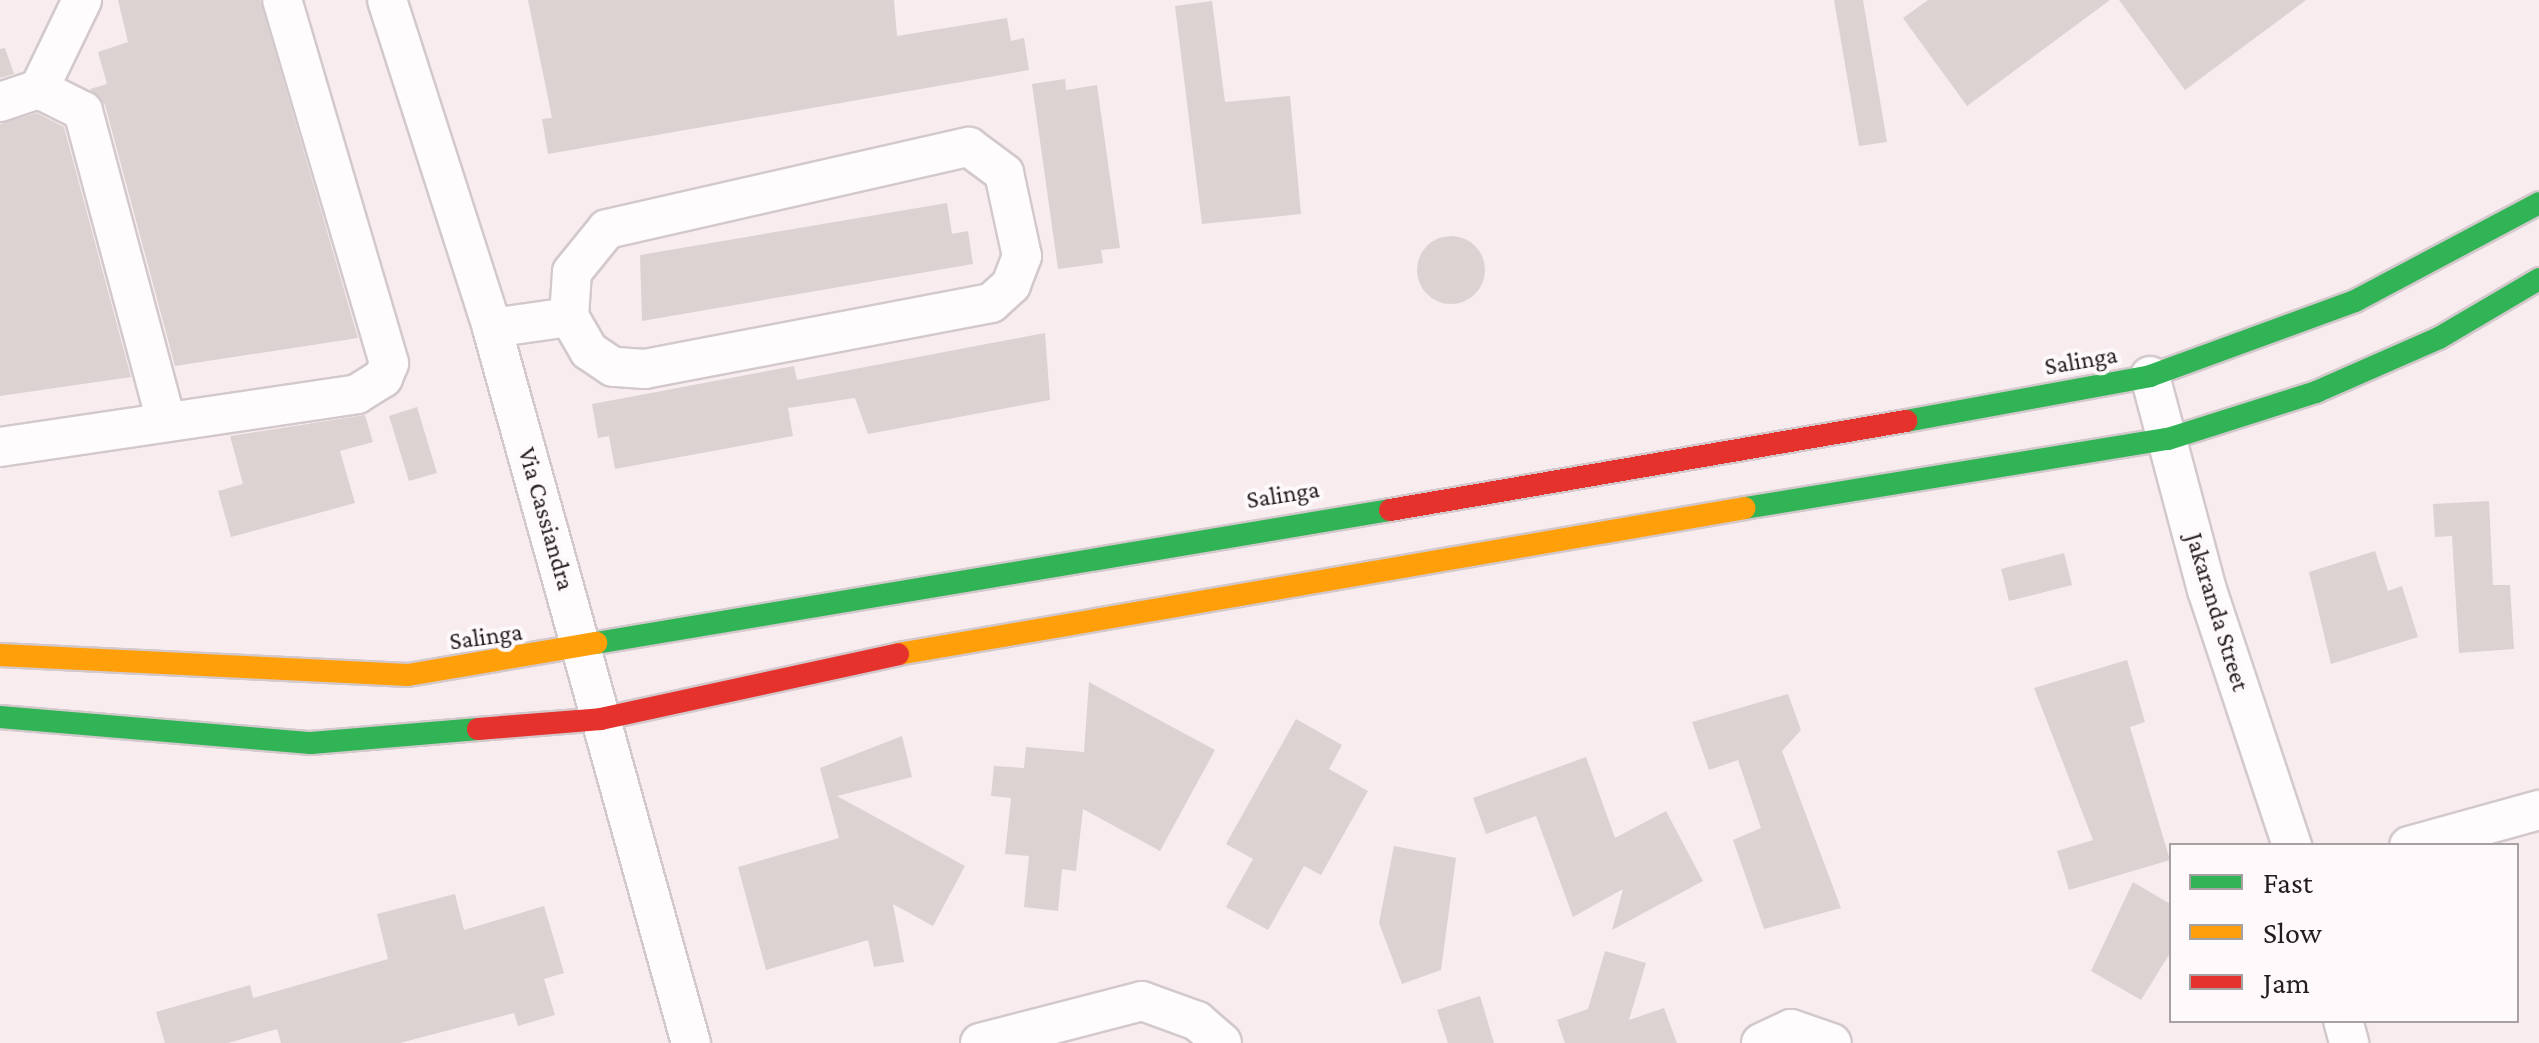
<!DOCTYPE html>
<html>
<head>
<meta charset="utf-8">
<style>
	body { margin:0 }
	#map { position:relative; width:2539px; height:1043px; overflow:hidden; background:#f9ecef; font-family:"Crimson Pro",serif }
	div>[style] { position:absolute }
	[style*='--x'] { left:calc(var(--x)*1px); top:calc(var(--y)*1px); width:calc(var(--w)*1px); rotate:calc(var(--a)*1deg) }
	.building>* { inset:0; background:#dcd2d2 }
	.round { border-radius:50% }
	.roads { filter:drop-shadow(2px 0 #d3c9cc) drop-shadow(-2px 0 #d3c9cc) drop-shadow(0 2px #d3c9cc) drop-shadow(0 -2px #d3c9cc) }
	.street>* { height:38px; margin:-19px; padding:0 19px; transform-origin:19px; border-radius:19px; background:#fefcfd }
	.fast>* { height:22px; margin:-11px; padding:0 11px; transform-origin:11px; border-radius:11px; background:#30b455 }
	.slow>* { height:22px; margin:-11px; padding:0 11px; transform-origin:11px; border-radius:11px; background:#ff9f0a }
	.jam>* { height:22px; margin:-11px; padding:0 11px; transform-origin:11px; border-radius:11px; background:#e5322d }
	span { translate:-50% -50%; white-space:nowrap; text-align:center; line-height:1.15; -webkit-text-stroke:8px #fef9fa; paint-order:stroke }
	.street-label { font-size:25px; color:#241c1e }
	.legend { position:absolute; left:2169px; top:843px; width:350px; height:180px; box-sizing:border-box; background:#fef9fa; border:2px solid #a7a1a2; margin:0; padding:12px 18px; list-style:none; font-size:30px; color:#241c1e }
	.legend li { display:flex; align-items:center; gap:20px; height:50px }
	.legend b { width:50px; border:2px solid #a7a1a2 }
</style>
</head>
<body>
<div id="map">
	<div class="building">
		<div style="clip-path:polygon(118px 0,260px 0,358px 338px,175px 366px,105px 105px,90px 89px,107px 84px,98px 52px,128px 42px)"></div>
		<div style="clip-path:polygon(528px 0,894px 0,897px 36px,1007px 18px,1011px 41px,1024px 38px,1029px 70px,548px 154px,542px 119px,552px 118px)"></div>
		<div style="clip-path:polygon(1834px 0,1863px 0,1887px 142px,1859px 146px)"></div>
		<div style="clip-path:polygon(1928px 0,2110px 0,1967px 106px,1903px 18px)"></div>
		<div style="clip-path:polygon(2119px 0,2306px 0,2185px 90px)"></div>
		<div style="clip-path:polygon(1212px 1px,1225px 102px,1290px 96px,1301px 214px,1202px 224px,1175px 6px)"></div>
		<div style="clip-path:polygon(5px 48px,14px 74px,0 78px,0 49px)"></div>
		<div style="clip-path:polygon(1065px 79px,1066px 90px,1097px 85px,1120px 248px,1101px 250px,1103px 263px,1058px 269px,1032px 84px)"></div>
		<div style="clip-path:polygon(37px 113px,64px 127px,131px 377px,0 396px,0 124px)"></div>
		<div style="clip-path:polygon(947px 203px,952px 234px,968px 231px,973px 264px,642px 321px,640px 255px)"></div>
		<div class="round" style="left:1417px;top:236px;width:68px;height:68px"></div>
		<div style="clip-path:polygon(1045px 333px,1050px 400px,868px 434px,855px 398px,788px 408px,793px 436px,615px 469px,609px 436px,598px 438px,592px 404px,794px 366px,797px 380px)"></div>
		<div style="clip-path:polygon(417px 407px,437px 473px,409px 481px,389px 416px)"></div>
		<div style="clip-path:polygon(365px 415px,373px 442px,340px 451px,355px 503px,231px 537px,218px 491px,243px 484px,230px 436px)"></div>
		<div style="clip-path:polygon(2489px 501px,2493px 585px,2510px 585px,2514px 649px,2459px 653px,2452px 536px,2435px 537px,2433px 504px)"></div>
		<div style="clip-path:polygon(2375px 551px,2388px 591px,2402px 586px,2418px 637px,2331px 664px,2309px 572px)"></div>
		<div style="clip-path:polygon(2064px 553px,2072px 585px,2009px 601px,2001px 569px)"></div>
		<div style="clip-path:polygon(2127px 660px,2145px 722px,2130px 727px,2170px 860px,2069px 890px,2057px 851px,2093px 840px,2034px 688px)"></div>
		<div style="clip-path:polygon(1089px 682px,1215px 750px,1160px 851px,1083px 809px,1076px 871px,1062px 869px,1058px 911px,1024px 907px,1029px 856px,1005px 854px,1011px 798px,991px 796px,994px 766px,1024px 768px,1026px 747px,1084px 752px)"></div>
		<div style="clip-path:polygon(1788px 694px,1801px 730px,1782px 751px,1841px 908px,1764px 929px,1733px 840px,1761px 828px,1738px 760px,1709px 770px,1692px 722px)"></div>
		<div style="clip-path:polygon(1296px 719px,1342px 745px,1329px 769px,1368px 791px,1321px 875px,1304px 866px,1268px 930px,1226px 907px,1253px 859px,1226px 844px)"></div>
		<div style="clip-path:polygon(902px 736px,912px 777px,837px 796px,965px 866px,933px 926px,893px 904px,904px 962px,874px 967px,868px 940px,766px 970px,738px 867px,839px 838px,820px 768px)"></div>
		<div style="clip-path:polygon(1586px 757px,1615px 838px,1666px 811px,1703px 881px,1612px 930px,1623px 889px,1573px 917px,1536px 816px,1486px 834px,1473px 798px)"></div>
		<div style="clip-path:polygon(1394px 846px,1456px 858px,1441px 970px,1402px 984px,1379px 923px)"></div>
		<div style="clip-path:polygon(2133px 882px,2172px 905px,2172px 950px,2141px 1000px,2091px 971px)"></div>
		<div style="clip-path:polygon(455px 894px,464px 930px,544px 906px,564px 973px,544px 979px,555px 1015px,518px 1026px,514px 1013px,400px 1043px,281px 1043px,277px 1029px,228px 1043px,165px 1043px,156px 1012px,250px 985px,253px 998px,388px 959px,377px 914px)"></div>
		<div style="clip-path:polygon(1605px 951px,1646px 963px,1629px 1020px,1664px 1008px,1677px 1043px,1565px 1043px,1557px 1020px,1588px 1009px)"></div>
		<div style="clip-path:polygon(1480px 996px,1494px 1043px,1448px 1043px,1437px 1010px)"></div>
	</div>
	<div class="roads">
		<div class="street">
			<div style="--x:387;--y:0;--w:344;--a:72.2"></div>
			<div style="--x:492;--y:328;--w:742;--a:74.45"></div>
			<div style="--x:39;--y:89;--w:49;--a:26.6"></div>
			<div style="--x:83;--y:111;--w:321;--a:75"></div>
			<div style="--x:0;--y:102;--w:41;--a:-18.4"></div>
			<div style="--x:39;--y:89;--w:99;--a:-64.2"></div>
			<div style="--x:969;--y:147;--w:44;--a:36.6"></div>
			<div style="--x:1004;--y:173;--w:85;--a:77.8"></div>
			<div style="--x:1022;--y:256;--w:31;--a:111"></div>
			<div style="--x:1011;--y:285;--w:27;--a:138"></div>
			<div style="--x:991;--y:303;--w:352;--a:169.2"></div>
			<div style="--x:645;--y:369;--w:32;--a:-176"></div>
			<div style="--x:613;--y:367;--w:29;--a:-146"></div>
			<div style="--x:589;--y:351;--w:39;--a:-120"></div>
			<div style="--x:569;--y:317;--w:45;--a:-86.2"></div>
			<div style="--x:572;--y:272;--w:55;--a:-50.9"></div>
			<div style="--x:607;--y:229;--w:371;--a:-12.8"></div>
			<div style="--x:492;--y:328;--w:78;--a:-8.1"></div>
			<div style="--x:2150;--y:376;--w:221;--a:75.1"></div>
			<div style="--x:2207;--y:590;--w:270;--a:71.6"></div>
			<div style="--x:0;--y:447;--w:361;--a:-8.4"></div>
			<div style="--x:357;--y:394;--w:31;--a:-32"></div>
			<div style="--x:383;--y:378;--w:16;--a:-68"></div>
			<div style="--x:389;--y:363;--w:378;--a:-106.4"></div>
			<div style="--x:2409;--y:846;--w:135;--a:-15.5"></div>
			<div style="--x:2343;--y:1020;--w:24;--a:75"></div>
			<div style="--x:980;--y:1043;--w:167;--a:-14.5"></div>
			<div style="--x:1142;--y:1001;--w:59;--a:20"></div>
			<div style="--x:1197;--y:1021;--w:33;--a:41"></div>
			<div style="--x:1761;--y:1043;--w:33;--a:-25"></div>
			<div style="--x:1791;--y:1029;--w:43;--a:18.9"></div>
		</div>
		<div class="fast">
			<div style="--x:1906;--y:421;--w:248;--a:-10.4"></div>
			<div style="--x:2150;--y:376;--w:218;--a:-20.1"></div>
			<div style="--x:2355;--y:301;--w:208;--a:-28"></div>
			<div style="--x:1745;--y:508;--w:429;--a:-9.3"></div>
			<div style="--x:2168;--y:439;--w:155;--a:-17.6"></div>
			<div style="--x:2316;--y:392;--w:134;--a:-23.7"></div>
			<div style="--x:2439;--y:338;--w:116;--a:-30.5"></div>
			<div style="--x:596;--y:643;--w:805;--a:-9.51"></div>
			<div style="--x:0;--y:717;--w:312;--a:4.8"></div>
			<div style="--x:311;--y:743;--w:168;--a:-4.8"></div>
		</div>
		<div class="slow">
			<div style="--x:898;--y:654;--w:859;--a:-9.78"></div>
			<div style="--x:0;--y:655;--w:408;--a:2.8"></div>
			<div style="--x:408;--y:675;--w:191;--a:-9.7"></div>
		</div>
		<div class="jam">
			<div style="--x:1390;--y:510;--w:524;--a:-9.79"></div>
			<div style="--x:478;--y:729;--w:123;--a:-4.6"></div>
			<div style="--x:601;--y:719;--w:304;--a:-12.3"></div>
		</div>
	</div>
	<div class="street-label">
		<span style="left:2081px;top:361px;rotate:-10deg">Salinga</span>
		<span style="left:1283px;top:495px;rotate:-9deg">Salinga</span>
		<span style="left:546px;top:519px;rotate:74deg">Via Cassiandra</span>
		<span style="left:2217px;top:612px;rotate:73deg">Jakaranda Street</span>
		<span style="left:486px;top:637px;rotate:-8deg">Salinga</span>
	</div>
	<ul class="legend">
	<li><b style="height:12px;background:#30b455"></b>Fast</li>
	<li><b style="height:12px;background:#ff9f0a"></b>Slow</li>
	<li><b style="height:12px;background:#e5322d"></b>Jam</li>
	</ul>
</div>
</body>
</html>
